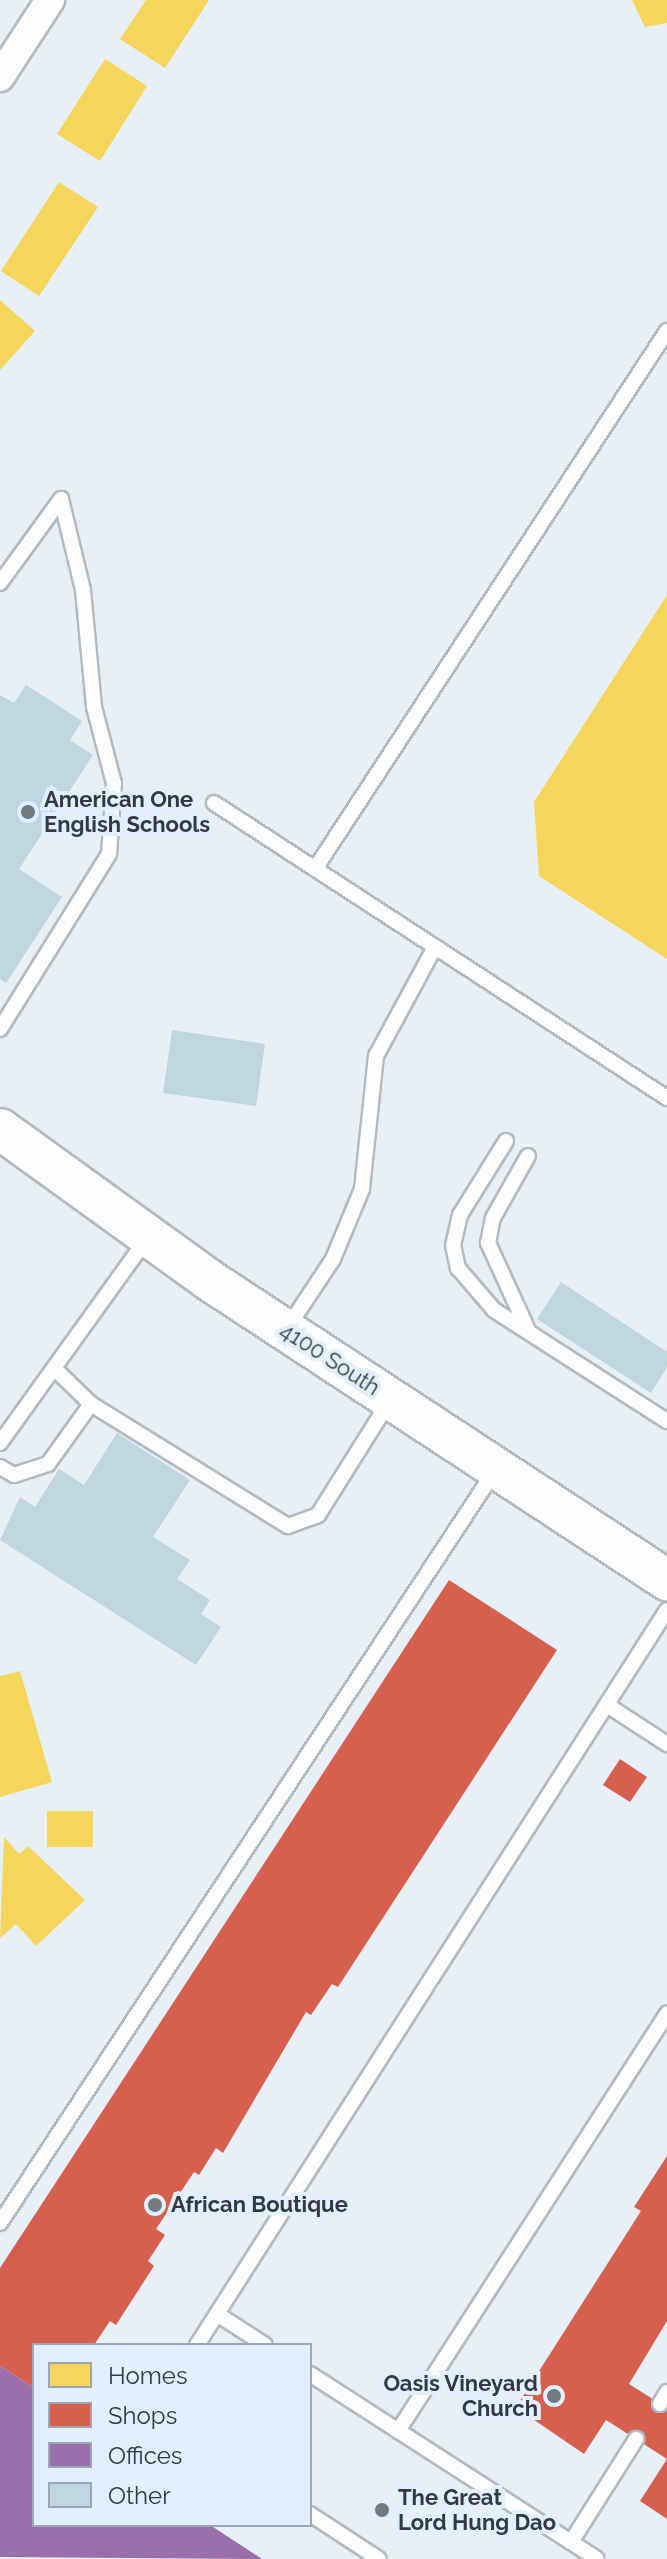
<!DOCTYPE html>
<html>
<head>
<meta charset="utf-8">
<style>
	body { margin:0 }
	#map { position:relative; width:667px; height:2559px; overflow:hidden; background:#e7eff8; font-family:Raleway,sans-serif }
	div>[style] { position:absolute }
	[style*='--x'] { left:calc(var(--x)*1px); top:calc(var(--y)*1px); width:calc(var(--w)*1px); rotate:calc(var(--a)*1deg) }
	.homes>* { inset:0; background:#f6d55c }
	.shops>* { inset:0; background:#d6604d }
	.offices>* { inset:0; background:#9970ab }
	.building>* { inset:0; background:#bfd5df }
	.roads { filter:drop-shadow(2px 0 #b1b9c1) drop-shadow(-2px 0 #b1b9c1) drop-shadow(0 2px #b1b9c1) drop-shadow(0 -2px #b1b9c1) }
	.service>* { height:14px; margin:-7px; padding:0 7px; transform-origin:7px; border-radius:7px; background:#fbfdfe }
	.minor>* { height:28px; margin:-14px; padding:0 14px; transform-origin:14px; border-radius:14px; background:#fbfdfe }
	.secondary>* { height:40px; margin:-20px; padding:0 20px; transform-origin:20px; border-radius:20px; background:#fbfdfe }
	.dots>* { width:22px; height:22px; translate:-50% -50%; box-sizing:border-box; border:4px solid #e1effe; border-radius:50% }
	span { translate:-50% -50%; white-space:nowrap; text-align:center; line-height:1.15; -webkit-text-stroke:8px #e1effe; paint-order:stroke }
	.poi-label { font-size:22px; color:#313a44; font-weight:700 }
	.left { translate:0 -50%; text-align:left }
	.right { translate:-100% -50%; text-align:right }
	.street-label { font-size:22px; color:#313a44 }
	.legend { position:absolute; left:32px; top:2343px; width:280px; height:184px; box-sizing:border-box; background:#e1effe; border:2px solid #9ba7b4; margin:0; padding:10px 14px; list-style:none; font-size:24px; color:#313a44 }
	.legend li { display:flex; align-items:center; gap:16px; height:40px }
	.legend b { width:40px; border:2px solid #9ba7b4 }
</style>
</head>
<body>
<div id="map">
	<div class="homes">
		<div style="clip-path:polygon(146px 0,209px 0,165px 68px,120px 39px)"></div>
		<div style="clip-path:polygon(632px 0,667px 0,667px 23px,645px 27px)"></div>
		<div style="clip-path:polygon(105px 59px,147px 86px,100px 161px,57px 134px)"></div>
		<div style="clip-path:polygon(59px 182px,98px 207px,39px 296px,1px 271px)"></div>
		<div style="clip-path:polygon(0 300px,35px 331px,0 370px)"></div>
		<div style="clip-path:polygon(667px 595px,667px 959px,539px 876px,534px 802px)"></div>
		<div style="clip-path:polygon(20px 1671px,52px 1782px,0 1797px,0 1676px)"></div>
		<div style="clip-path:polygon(47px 1811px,93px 1811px,93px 1847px,47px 1847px)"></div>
		<div style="clip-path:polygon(4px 1837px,19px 1854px,28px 1846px,85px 1900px,36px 1946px,16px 1924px,0 1938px)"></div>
	</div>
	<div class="shops">
		<div style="clip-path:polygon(449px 1580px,557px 1650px,338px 1987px,332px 1984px,311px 2015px,306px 2012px,223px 2153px,216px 2148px,199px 2175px,194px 2172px,156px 2229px,165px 2235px,148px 2261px,154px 2266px,116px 2325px,110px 2321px,94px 2345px,34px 2345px,34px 2388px,0 2366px,0 2268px)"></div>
		<div style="clip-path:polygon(620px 1759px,647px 1777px,630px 1802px,603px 1785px)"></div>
		<div style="clip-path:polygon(667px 2156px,667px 2321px,629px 2384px,667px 2408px,667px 2519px,640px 2501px,667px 2459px,606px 2420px,584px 2454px,527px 2415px,520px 2401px,641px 2211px,634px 2207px)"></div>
	</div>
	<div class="offices">
		<div style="clip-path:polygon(0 2366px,34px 2388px,34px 2525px,210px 2525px,262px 2559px,0 2557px)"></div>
	</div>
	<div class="building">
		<div style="clip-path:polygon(26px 685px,82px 721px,70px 740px,93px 755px,19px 869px,62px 897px,6px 983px,0 979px,0 695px,14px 703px)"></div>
		<div style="clip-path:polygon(172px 1030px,265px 1044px,256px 1106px,163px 1093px)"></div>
		<div style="clip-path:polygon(561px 1282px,667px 1352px,667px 1367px,651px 1393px,537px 1319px)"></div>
		<div style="clip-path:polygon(117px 1433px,190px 1480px,153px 1537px,190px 1560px,177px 1579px,210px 1600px,201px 1614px,221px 1627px,196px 1665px,0 1540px,20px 1497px,35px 1507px,59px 1469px,84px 1485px)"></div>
	</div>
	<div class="roads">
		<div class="service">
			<div style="--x:0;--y:583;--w:104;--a:-54"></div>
			<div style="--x:61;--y:499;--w:94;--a:76.4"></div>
			<div style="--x:83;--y:590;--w:118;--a:84.6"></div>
			<div style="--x:94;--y:707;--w:79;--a:75.3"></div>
			<div style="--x:114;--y:783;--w:71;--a:94"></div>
			<div style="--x:109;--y:854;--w:206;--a:121.9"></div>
			<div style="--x:214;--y:803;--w:541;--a:33.07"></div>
			<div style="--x:315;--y:869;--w:643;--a:-56.8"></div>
			<div style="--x:506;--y:1141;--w:87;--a:121.9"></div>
			<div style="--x:460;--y:1215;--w:31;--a:103"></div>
			<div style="--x:453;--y:1245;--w:24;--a:78"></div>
			<div style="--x:458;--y:1268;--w:55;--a:49.4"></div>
			<div style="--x:494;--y:1310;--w:206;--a:32.7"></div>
			<div style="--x:527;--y:1328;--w:94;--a:-114.6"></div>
			<div style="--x:488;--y:1243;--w:25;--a:-79"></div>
			<div style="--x:493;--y:1218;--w:71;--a:-60.6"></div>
			<div style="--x:286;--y:1330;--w:85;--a:-56.5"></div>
			<div style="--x:333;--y:1259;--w:76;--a:-67.5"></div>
			<div style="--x:362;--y:1189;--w:134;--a:-84"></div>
			<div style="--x:376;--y:1056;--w:124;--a:-61.6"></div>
			<div style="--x:91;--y:1404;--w:232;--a:31.8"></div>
			<div style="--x:288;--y:1526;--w:32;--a:-20"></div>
			<div style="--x:318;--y:1515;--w:136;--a:-57.9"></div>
			<div style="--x:0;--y:1443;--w:254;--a:-54.3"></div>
			<div style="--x:0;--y:1467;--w:16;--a:30"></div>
			<div style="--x:14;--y:1475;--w:36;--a:-18"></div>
			<div style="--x:48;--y:1464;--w:74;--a:-54.4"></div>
			<div style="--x:91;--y:1404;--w:47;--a:-135.9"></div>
			<div style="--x:607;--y:1705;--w:72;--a:33"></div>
			<div style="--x:0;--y:2223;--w:903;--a:-56.66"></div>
			<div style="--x:217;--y:2314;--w:57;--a:32.9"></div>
			<div style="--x:197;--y:2345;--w:872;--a:-57.4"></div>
			<div style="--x:310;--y:2374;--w:341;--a:32.8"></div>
			<div style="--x:660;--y:2404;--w:14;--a:-60"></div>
			<div style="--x:398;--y:2431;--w:497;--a:-57.2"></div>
			<div style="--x:310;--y:2514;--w:82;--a:33.1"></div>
			<div style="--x:571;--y:2542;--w:122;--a:-57.7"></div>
		</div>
		<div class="minor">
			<div style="--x:0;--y:77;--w:92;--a:-57"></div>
		</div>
		<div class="secondary">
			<div style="--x:0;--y:1129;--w:258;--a:35.8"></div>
			<div style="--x:209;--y:1280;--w:548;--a:33.23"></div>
		</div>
	</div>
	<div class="dots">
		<div style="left:28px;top:812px;background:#717983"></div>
		<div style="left:155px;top:2205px;background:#717983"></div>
		<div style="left:554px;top:2396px;background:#717983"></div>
		<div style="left:382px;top:2510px;background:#717983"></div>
	</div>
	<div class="poi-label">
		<span class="left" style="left:44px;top:812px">American One<br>English Schools</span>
		<span class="left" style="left:171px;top:2205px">African Boutique</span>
		<span class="right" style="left:538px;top:2396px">Oasis Vineyard<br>Church</span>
		<span class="left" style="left:398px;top:2510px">The Great<br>Lord Hung Dao</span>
	</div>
	<div class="street-label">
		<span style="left:330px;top:1359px;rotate:33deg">4100 South</span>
	</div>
	<ul class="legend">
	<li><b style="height:22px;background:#f6d55c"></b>Homes</li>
	<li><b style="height:22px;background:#d6604d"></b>Shops</li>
	<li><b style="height:22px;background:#9970ab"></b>Offices</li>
	<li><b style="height:22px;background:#bfd5df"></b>Other</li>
	</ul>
</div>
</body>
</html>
